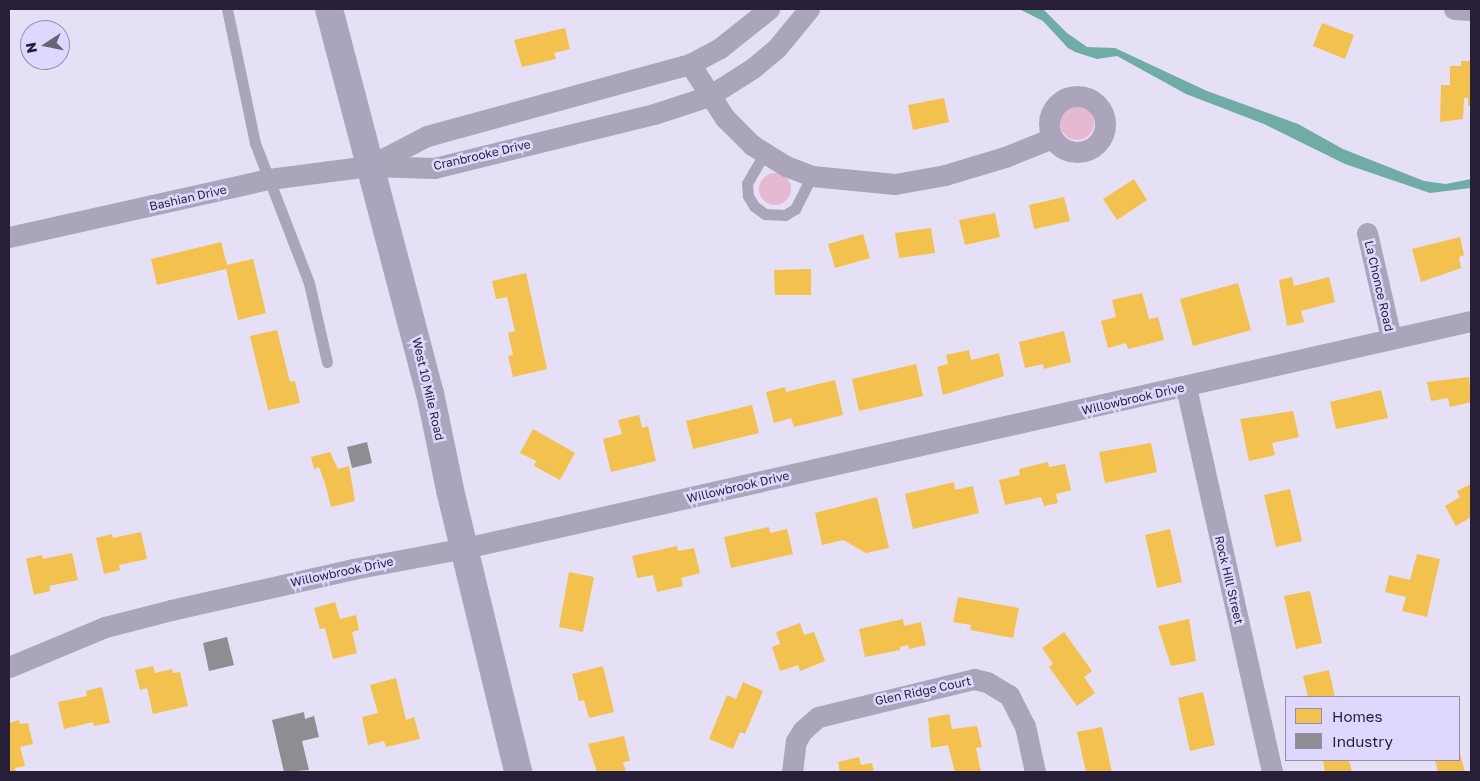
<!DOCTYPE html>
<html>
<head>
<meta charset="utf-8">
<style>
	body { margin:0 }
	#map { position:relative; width:1480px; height:781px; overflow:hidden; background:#e5e0f5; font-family:"Golos Text",sans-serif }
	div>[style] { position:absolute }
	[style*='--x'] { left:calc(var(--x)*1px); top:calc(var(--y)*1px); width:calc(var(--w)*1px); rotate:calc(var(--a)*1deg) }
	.green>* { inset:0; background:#e6b9d2 }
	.round { border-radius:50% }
	.water>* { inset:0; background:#6eaca5 }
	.homes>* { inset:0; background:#f2c14e }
	.industry>* { inset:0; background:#8d8d92 }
	.lane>* { height:11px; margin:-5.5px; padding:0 5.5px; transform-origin:5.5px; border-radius:5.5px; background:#aba5bb }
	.street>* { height:21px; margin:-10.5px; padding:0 10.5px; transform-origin:10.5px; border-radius:10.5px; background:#aba5bb }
	.street>.ring { margin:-10.5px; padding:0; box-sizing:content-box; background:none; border:21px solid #aba5bb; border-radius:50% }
	.secondary>* { height:28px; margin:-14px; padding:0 14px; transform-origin:14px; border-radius:14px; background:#aaa4bd }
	span { translate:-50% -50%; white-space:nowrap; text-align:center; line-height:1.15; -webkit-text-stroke:5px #e0d7fe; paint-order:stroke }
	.street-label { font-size:12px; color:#261f37 }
	.frame { position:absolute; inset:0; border:10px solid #261f37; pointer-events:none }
	.legend { position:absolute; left:1285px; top:696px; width:175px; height:65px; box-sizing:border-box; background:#e0d7fe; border:1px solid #968dae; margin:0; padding:6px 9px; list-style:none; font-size:15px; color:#261f37 }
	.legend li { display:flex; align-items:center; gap:10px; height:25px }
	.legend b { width:25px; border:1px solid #968dae }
	.north { position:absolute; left:20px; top:20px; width:50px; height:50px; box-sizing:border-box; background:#e0d7fe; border:1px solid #968dae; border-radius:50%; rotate:259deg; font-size:14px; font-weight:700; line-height:20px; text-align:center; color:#261f37 }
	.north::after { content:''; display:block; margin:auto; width:18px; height:22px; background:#69637a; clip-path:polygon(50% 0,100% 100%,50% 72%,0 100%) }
</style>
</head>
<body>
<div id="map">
	<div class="green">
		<div class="round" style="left:1060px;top:106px;width:34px;height:34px"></div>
		<div class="round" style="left:759px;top:173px;width:32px;height:32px"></div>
	</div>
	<div class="water">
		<div style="clip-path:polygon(1019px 9px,1043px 9px,1067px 33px,1087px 47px,1115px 48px,1207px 91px,1298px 124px,1343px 149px,1424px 181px,1446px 184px,1471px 179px,1471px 188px,1430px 193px,1345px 164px,1264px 124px,1186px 94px,1117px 56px,1097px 59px,1075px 52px,1068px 48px,1043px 21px)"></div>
	</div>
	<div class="homes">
		<div style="clip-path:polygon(1322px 23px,1354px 35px,1345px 59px,1313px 46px)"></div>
		<div style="clip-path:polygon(565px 28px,570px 49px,554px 53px,556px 59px,522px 67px,514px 40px)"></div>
		<div style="clip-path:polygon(1461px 61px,1471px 61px,1471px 106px,1468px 106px,1468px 98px,1464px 98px,1463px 119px,1440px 122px,1441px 85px,1450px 85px,1450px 66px,1461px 66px)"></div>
		<div style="clip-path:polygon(944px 98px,949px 122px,913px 130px,908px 105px)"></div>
		<div style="clip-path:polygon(1134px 179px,1147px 200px,1117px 220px,1103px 199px)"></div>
		<div style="clip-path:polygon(1064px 197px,1070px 221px,1034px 229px,1029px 205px)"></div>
		<div style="clip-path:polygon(995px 213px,1000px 237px,965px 245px,959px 220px)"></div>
		<div style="clip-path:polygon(931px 228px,935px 253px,899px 258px,895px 233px)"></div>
		<div style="clip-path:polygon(863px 234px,870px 258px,835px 268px,828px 244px)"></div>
		<div style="clip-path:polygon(1460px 237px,1464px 255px,1459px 257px,1461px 268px,1421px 282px,1412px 249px)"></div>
		<div style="clip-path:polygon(221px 242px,227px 265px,253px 259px,266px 313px,238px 320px,226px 269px,157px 285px,151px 259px)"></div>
		<div style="clip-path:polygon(811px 269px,811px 295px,775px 295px,774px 270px)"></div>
		<div style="clip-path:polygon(526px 273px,547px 369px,513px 377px,508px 356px,513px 355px,508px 333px,515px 331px,507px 297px,496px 299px,492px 281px)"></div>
		<div style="clip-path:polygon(1292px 277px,1294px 286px,1329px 277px,1335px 302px,1301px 311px,1304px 322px,1287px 326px,1279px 280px)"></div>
		<div style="clip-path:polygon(1238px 283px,1251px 330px,1193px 346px,1180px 299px)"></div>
		<div style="clip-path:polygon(1142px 293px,1149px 319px,1158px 317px,1164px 340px,1128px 349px,1126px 343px,1108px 348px,1101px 321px,1116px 317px,1112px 300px)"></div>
		<div style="clip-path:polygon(277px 330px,290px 382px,295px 381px,300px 403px,268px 410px,250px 336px)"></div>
		<div style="clip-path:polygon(1064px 331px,1071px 362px,1044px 369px,1043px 364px,1025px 368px,1019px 342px)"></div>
		<div style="clip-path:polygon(969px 350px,971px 360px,999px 353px,1004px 376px,943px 395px,937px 367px,948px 364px,946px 355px)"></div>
		<div style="clip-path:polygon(916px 364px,923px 396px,859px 411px,852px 379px)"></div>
		<div style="clip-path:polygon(1469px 377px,1471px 402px,1450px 407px,1448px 398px,1431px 401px,1427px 382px)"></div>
		<div style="clip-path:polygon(835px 380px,843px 415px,794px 427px,791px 418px,774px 423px,766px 392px,785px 387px,786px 392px)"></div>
		<div style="clip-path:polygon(1381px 390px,1388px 418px,1336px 429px,1330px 402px)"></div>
		<div style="clip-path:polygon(752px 405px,759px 433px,693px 449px,686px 421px)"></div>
		<div style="clip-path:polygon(1293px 411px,1299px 437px,1272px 443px,1275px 455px,1249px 461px,1240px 419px)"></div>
		<div style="clip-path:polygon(639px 415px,642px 428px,648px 426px,656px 461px,611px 472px,603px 439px,622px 434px,618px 420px)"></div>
		<div style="clip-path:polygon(533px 429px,575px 453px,560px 480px,534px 466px,536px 461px,520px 453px)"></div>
		<div style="clip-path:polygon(1151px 443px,1157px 472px,1105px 483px,1099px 452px)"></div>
		<div style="clip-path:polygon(330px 452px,338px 469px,349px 466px,355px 501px,331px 507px,325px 483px,319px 467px,314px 469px,311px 457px)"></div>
		<div style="clip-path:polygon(1048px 462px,1049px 467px,1065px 464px,1071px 490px,1056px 494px,1058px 503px,1044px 506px,1041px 497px,1005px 505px,999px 480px,1020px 475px,1019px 469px)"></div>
		<div style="clip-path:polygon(954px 482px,955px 490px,973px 486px,979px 513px,913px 529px,905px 494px)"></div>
		<div style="clip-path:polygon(1471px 484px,1471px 517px,1456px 526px,1445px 506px,1460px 497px,1457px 491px)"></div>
		<div style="clip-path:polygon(1290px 489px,1302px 541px,1276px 547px,1264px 495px)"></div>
		<div style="clip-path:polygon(877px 497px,889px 548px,866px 553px,843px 540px,822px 545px,815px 513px)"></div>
		<div style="clip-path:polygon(769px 527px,770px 533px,787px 529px,793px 554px,731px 568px,724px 537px)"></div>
		<div style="clip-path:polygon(1170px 529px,1182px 582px,1157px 588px,1145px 535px)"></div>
		<div style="clip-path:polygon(141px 532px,147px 559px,119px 565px,120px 570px,104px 574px,96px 538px,112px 534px,113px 538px)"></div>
		<div style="clip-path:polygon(677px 546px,678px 551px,694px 548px,700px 573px,681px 578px,683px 586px,657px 592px,653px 575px,637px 578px,632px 556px)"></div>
		<div style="clip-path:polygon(72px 553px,78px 580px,49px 586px,50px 591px,34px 595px,26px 559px,42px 555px,43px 559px)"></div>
		<div style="clip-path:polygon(1417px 554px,1440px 559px,1427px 617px,1402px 611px,1406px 597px,1385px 592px,1389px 575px,1410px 580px)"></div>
		<div style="clip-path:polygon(569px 572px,594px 577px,583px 632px,559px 627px)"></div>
		<div style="clip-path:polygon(1310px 591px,1322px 643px,1296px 649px,1284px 596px)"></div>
		<div style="clip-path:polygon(958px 597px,1019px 608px,1013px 638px,970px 630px,971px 625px,953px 622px)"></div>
		<div style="clip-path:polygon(335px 602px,340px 619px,356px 615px,359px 630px,352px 632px,357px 653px,333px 659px,325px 628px,320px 629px,314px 608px)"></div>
		<div style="clip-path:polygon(903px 619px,904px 626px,921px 622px,926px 645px,909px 649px,908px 645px,900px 647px,900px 650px,865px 657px,859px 629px)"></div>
		<div style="clip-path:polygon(1189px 619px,1196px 661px,1171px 666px,1158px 626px)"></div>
		<div style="clip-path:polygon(800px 623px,804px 635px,814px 632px,825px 661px,800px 671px,798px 665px,780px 671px,772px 647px,780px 644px,776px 632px)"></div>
		<div style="clip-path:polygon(1064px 632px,1092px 671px,1084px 677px,1095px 693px,1077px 706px,1049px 667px,1053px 664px,1042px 648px)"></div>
		<div style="clip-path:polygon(153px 666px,155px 673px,172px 669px,173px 673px,180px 672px,188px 706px,153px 714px,147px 688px,140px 690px,135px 670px)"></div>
		<div style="clip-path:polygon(603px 666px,614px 712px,589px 718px,584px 700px,579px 701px,572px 674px)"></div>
		<div style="clip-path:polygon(1329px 670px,1335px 697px,1308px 697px,1303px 676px)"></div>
		<div style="clip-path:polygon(396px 678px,406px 720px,414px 717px,420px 739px,386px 747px,384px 741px,368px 745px,362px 717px,378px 713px,370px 685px)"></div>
		<div style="clip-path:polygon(743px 682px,763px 691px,745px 734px,740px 732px,733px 749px,709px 739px,727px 695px,736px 699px)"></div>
		<div style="clip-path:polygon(102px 687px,110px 723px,94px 726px,93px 722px,64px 729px,58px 702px,87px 696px,86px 691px)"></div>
		<div style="clip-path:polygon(1203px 692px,1215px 745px,1190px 751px,1178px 698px)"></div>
		<div style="clip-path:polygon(949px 714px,952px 729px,977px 726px,982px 747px,976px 748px,981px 772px,955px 772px,948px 745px,931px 748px,928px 718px)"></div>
		<div style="clip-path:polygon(19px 720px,20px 724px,28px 723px,33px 744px,20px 747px,25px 766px,15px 768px,16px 772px,9px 772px,9px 723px)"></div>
		<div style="clip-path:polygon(1102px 727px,1112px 772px,1086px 772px,1077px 732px)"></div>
		<div style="clip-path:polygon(624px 736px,630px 761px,623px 762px,626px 772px,597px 772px,588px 744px)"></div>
		<div style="clip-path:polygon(1459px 750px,1465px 772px,1438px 772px,1435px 760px,1459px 760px)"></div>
		<div style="clip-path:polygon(859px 757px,861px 765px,872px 763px,874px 772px,840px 772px,838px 762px)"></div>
		<div style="clip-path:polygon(1323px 760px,1349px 760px,1352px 772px,1325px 772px)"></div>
	</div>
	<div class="industry">
		<div style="clip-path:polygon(367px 442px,372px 463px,352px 468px,347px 447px)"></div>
		<div style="clip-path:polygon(227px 637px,234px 665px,209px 671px,203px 643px)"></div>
		<div style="clip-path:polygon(304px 712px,305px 719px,314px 716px,319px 737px,302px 741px,309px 770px,284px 772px,272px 720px)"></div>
	</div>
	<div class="lane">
		<div style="--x:227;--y:9;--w:137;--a:78.2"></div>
		<div style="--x:255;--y:143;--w:150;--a:68.9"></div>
		<div style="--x:309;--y:283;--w:81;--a:77.2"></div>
		<div style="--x:764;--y:154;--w:34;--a:120"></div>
		<div style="--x:747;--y:183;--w:13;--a:86"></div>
		<div style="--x:748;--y:196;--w:12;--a:59"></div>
		<div style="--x:754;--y:206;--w:14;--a:36"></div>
		<div style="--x:765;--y:214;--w:20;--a:3"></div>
		<div style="--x:785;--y:215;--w:12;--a:-31"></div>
		<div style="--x:795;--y:209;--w:37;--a:-63"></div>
	</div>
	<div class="street">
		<div style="--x:1454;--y:9;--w:17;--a:3"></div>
		<div style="--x:690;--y:64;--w:64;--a:57.1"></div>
		<div style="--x:725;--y:118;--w:38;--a:45"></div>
		<div style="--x:752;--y:145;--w:40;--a:32"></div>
		<div style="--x:786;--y:166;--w:28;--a:21"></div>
		<div style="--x:812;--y:176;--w:83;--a:5.5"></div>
		<div style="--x:895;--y:184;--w:51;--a:-10.2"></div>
		<div style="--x:945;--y:175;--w:63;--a:-16.7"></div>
		<div style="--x:1005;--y:157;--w:51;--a:-22"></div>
		<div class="ring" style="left:1049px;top:96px;width:35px;height:35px"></div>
		<div style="--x:371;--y:165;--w:63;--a:-27.4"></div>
		<div style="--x:427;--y:136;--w:273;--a:-15.3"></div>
		<div style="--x:690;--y:64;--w:34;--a:-28"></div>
		<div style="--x:720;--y:48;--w:63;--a:-38.5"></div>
		<div style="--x:1367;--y:233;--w:108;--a:77.1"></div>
		<div style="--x:9;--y:237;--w:266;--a:-12.6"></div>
		<div style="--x:269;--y:179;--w:101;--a:-7.4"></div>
		<div style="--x:369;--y:166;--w:65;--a:1.8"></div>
		<div style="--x:434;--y:168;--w:227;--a:-13.8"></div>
		<div style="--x:654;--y:114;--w:58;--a:-18.1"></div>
		<div style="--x:709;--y:96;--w:52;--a:-32.5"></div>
		<div style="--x:753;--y:68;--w:30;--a:-40"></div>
		<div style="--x:776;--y:49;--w:52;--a:-50.5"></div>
		<div style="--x:1186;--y:387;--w:394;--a:77.4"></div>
		<div style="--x:9;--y:667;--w:104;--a:-22.6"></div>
		<div style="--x:105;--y:627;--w:68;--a:-14.4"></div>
		<div style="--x:171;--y:610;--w:187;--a:-12.7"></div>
		<div style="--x:353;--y:569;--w:114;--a:-10.6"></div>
		<div style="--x:465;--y:548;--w:1031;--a:-12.72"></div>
		<div style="--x:792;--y:772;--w:31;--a:-83"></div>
		<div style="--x:796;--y:741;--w:13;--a:-58"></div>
		<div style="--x:803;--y:730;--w:20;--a:-41"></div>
		<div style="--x:818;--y:717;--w:161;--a:-13.7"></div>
		<div style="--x:974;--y:679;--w:13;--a:13"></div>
		<div style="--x:987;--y:682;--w:26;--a:31"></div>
		<div style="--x:1009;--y:695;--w:35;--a:63"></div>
		<div style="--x:1025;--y:726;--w:47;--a:77.7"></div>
	</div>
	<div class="secondary">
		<div style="--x:329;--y:9;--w:397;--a:75.3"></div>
		<div style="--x:430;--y:393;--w:99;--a:78.3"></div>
		<div style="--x:450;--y:490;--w:290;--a:76.4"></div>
	</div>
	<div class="street-label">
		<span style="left:482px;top:155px;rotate:-13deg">Cranbrooke Drive</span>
		<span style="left:188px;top:198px;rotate:-13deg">Bashian Drive</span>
		<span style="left:1379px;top:286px;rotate:77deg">La Chonce Road</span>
		<span style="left:428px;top:389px;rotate:77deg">West 10 Mile Road</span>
		<span style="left:1133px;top:399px;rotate:-13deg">Willowbrook Drive</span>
		<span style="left:738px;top:487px;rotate:-13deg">Willowbrook Drive</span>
		<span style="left:342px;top:572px;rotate:-12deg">Willowbrook Drive</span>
		<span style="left:1229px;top:580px;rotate:77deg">Rock Hill Street</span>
		<span style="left:923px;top:691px;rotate:-12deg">Glen Ridge Court</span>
	</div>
	<div class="frame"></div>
	<ul class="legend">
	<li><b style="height:14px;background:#f2c14e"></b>Homes</li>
	<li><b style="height:14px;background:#8d8d92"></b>Industry</li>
	</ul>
	<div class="north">N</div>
</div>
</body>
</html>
